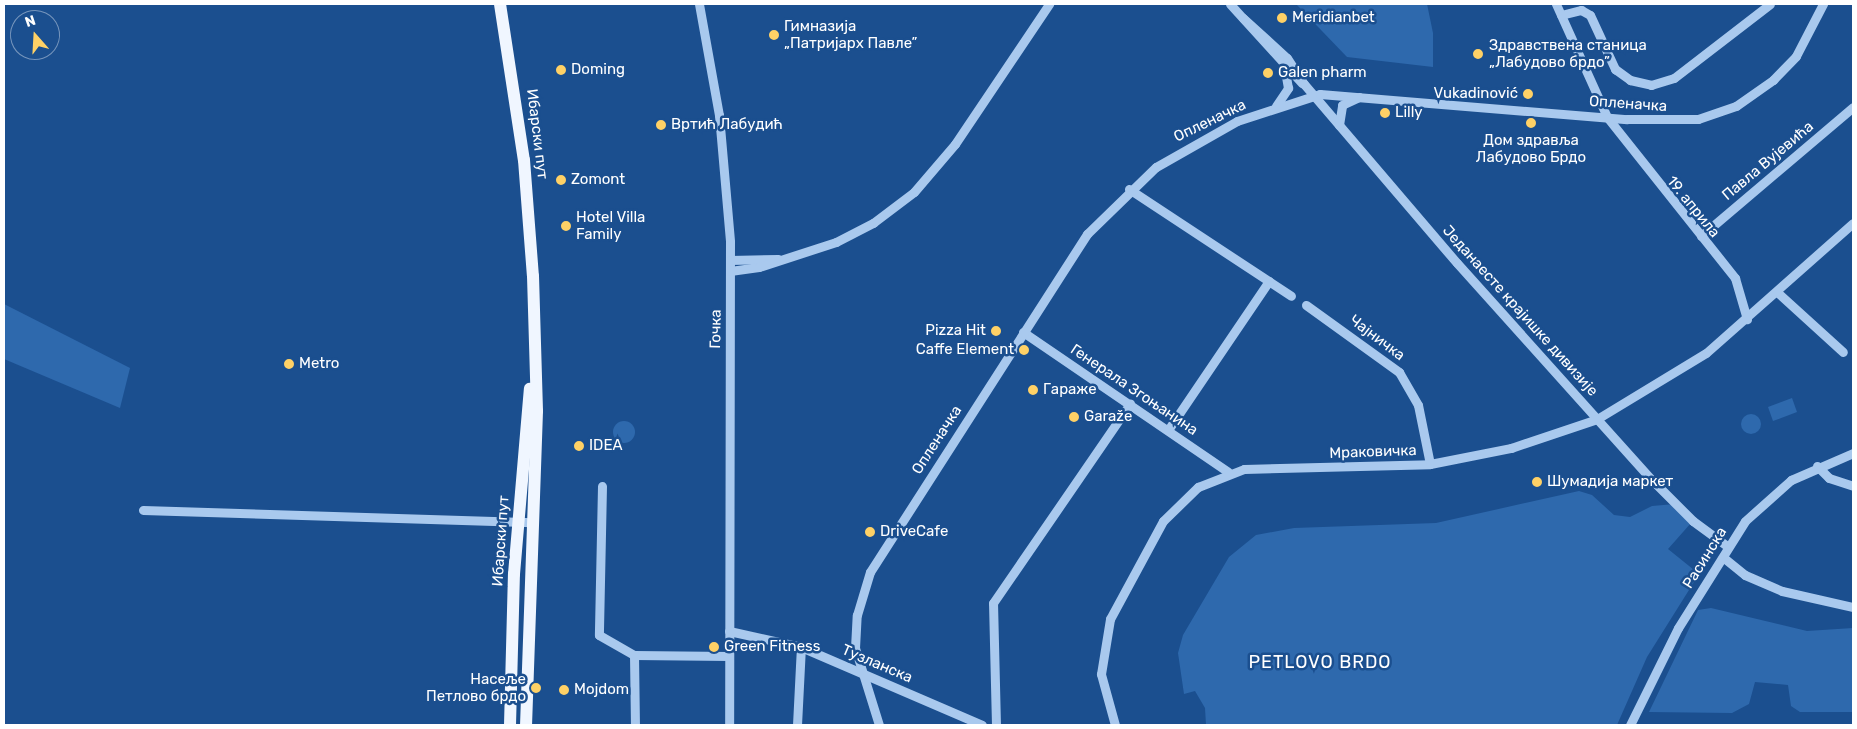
<!DOCTYPE html>
<html>
<head>
<meta charset="utf-8">
<style>
	body { margin:0 }
	#map { position:relative; width:1857px; height:729px; overflow:hidden; background:#1b4f8f; font-family:Rubik,sans-serif }
	div>[style] { position:absolute }
	[style*='--x'] { left:calc(var(--x)*1px); top:calc(var(--y)*1px); width:calc(var(--w)*1px); rotate:calc(var(--a)*1deg) }
	.green>* { inset:0; background:#2e69ad }
	.round { border-radius:50% }
	.minor>* { height:9px; margin:-4.5px; padding:0 4.5px; transform-origin:4.5px; border-radius:4.5px; background:#a9c9ee }
	.major>* { height:12px; margin:-6px; padding:0 6px; transform-origin:6px; border-radius:6px; background:#f0f6ff }
	.dots>* { width:14px; height:14px; translate:-50% -50%; box-sizing:border-box; border:2px solid #1b4f8f; border-radius:50% }
	span { translate:-50% -50%; white-space:nowrap; text-align:center; line-height:1.15; -webkit-text-stroke:5px #1b4f8f; paint-order:stroke }
	.poi-label { font-size:15px; color:#fff }
	.left { translate:0 -50%; text-align:left }
	.right { translate:-100% -50%; text-align:right }
	.street-label { font-size:15px; color:#fff }
	.quarter-label { font-size:18px; color:#fff; letter-spacing:1px }
	.frame { position:absolute; inset:0; border:5px solid #fff; pointer-events:none }
	.north { position:absolute; left:10px; top:10px; width:50px; height:50px; box-sizing:border-box; background:#1b4f8f; border:1px solid #7695bc; border-radius:50%; rotate:341deg; font-size:14px; font-weight:700; line-height:20px; text-align:center; color:#fff }
	.north::after { content:''; display:block; margin:auto; width:18px; height:22px; background:#ffd166; clip-path:polygon(50% 0,100% 100%,50% 72%,0 100%) }
</style>
</head>
<body>
<div id="map">
	<div class="green">
		<div style="clip-path:polygon(1296px 4px,1427px 4px,1433px 33px,1433px 67px,1347px 57px)"></div>
		<div style="clip-path:polygon(4px 304px,130px 368px,120px 408px,4px 359px)"></div>
		<div style="clip-path:polygon(1792px 398px,1797px 412px,1773px 421px,1768px 407px)"></div>
		<div class="round" style="left:1741px;top:414px;width:20px;height:20px"></div>
		<div class="round" style="left:613px;top:421px;width:22px;height:22px"></div>
		<div style="clip-path:polygon(1579px 491px,1592px 495px,1614px 515px,1630px 517px,1652px 506px,1675px 504px,1691px 523px,1668px 549px,1699px 574px,1647px 657px,1617px 725px,1206px 725px,1205px 708px,1195px 691px,1184px 694px,1178px 653px,1183px 635px,1229px 557px,1256px 535px,1294px 528px,1436px 523px)"></div>
		<div style="clip-path:polygon(1711px 608px,1807px 631px,1853px 628px,1853px 712px,1800px 712px,1791px 706px,1788px 685px,1755px 682px,1749px 704px,1732px 713px,1649px 712px,1698px 610px)"></div>
	</div>
	<div class="minor">
		<div style="--x:699;--y:4;--w:113;--a:79.8"></div>
		<div style="--x:719;--y:115;--w:127;--a:85"></div>
		<div style="--x:730;--y:242;--w:483;--a:90.1"></div>
		<div style="--x:1230;--y:4;--w:107;--a:47.7"></div>
		<div style="--x:1556;--y:4;--w:124;--a:65.7"></div>
		<div style="--x:1607;--y:117;--w:206;--a:51.5"></div>
		<div style="--x:1735;--y:278;--w:43;--a:73.7"></div>
		<div style="--x:1561;--y:15;--w:21;--a:-14"></div>
		<div style="--x:1581;--y:10;--w:10;--a:29"></div>
		<div style="--x:1590;--y:15;--w:60;--a:65.2"></div>
		<div style="--x:1615;--y:69;--w:19;--a:36"></div>
		<div style="--x:1630;--y:80;--w:22;--a:13"></div>
		<div style="--x:1651;--y:85;--w:24;--a:-17"></div>
		<div style="--x:1674;--y:78;--w:121;--a:-37.6"></div>
		<div style="--x:1243;--y:18;--w:59;--a:42.3"></div>
		<div style="--x:1287;--y:58;--w:31;--a:57"></div>
		<div style="--x:1304;--y:84;--w:235;--a:49.5"></div>
		<div style="--x:1457;--y:263;--w:292;--a:48.1"></div>
		<div style="--x:1652;--y:480;--w:58;--a:45"></div>
		<div style="--x:1693;--y:521;--w:42;--a:36.3"></div>
		<div style="--x:1276;--y:106;--w:22;--a:-56"></div>
		<div style="--x:1288;--y:88;--w:17;--a:-100"></div>
		<div style="--x:1339;--y:125;--w:20;--a:-81"></div>
		<div style="--x:1342;--y:105;--w:19;--a:-25"></div>
		<div style="--x:1129;--y:189;--w:194;--a:33.4"></div>
		<div style="--x:1701;--y:236;--w:199;--a:-40.3"></div>
		<div style="--x:730;--y:260;--w:48;--a:-1.2"></div>
		<div style="--x:730;--y:271;--w:29;--a:-8"></div>
		<div style="--x:759;--y:267;--w:81;--a:-18"></div>
		<div style="--x:836;--y:242;--w:42;--a:-27.2"></div>
		<div style="--x:873;--y:223;--w:51;--a:-37.1"></div>
		<div style="--x:914;--y:192;--w:63;--a:-49.5"></div>
		<div style="--x:955;--y:144;--w:169;--a:-56.1"></div>
		<div style="--x:1777;--y:292;--w:89;--a:42.3"></div>
		<div style="--x:1306;--y:305;--w:115;--a:35.8"></div>
		<div style="--x:1399;--y:372;--w:38;--a:60"></div>
		<div style="--x:1418;--y:405;--w:60;--a:78.5"></div>
		<div style="--x:1023;--y:332;--w:248;--a:34.3"></div>
		<div style="--x:1168;--y:430;--w:180;--a:-55.9"></div>
		<div style="--x:1817;--y:466;--w:17;--a:45"></div>
		<div style="--x:1829;--y:478;--w:25;--a:18"></div>
		<div style="--x:602;--y:486;--w:149;--a:91.2"></div>
		<div style="--x:599;--y:635;--w:40;--a:29.7"></div>
		<div style="--x:634;--y:655;--w:95;--a:0.6"></div>
		<div style="--x:143;--y:510;--w:390;--a:1.8"></div>
		<div style="--x:1724;--y:558;--w:27;--a:39"></div>
		<div style="--x:1745;--y:575;--w:40;--a:23.4"></div>
		<div style="--x:1782;--y:591;--w:73;--a:12.7"></div>
		<div style="--x:729;--y:631;--w:74;--a:12.5"></div>
		<div style="--x:801;--y:647;--w:197;--a:23.3"></div>
		<div style="--x:634;--y:655;--w:70;--a:89.2"></div>
		<div style="--x:797;--y:725;--w:78;--a:-87.1"></div>
		<div style="--x:879;--y:725;--w:81;--a:-107.3"></div>
		<div style="--x:855;--y:648;--w:33;--a:-87"></div>
		<div style="--x:857;--y:615;--w:45;--a:-73.2"></div>
		<div style="--x:870;--y:572;--w:402;--a:-57.3"></div>
		<div style="--x:1087;--y:234;--w:96;--a:-44.2"></div>
		<div style="--x:1156;--y:167;--w:93;--a:-29.6"></div>
		<div style="--x:1237;--y:121;--w:87;--a:-18"></div>
		<div style="--x:1320;--y:94;--w:308;--a:4.7"></div>
		<div style="--x:1627;--y:119;--w:71;--a:0"></div>
		<div style="--x:1698;--y:119;--w:40;--a:-18.9"></div>
		<div style="--x:1736;--y:106;--w:45;--a:-35.1"></div>
		<div style="--x:1773;--y:80;--w:33;--a:-46"></div>
		<div style="--x:1796;--y:56;--w:59;--a:-62.6"></div>
		<div style="--x:996;--y:725;--w:122;--a:-91.4"></div>
		<div style="--x:993;--y:603;--w:242;--a:-55.5"></div>
		<div style="--x:1115;--y:725;--w:53;--a:-105.4"></div>
		<div style="--x:1101;--y:674;--w:56;--a:-80.7"></div>
		<div style="--x:1110;--y:619;--w:111;--a:-61.6"></div>
		<div style="--x:1163;--y:521;--w:49;--a:-44.2"></div>
		<div style="--x:1198;--y:487;--w:49;--a:-21.4"></div>
		<div style="--x:1244;--y:469;--w:186;--a:-1.5"></div>
		<div style="--x:1430;--y:464;--w:83;--a:-11.2"></div>
		<div style="--x:1511;--y:448;--w:91;--a:-18.6"></div>
		<div style="--x:1597;--y:419;--w:127;--a:-31.2"></div>
		<div style="--x:1706;--y:353;--w:196;--a:-41.5"></div>
		<div style="--x:1630;--y:725;--w:108;--a:-63.7"></div>
		<div style="--x:1678;--y:628;--w:126;--a:-57.9"></div>
		<div style="--x:1745;--y:521;--w:62;--a:-41.7"></div>
		<div style="--x:1791;--y:480;--w:68;--a:-23.5"></div>
	</div>
	<div class="major">
		<div style="--x:500;--y:4;--w:158;--a:81.3"></div>
		<div style="--x:524;--y:160;--w:116;--a:85.6"></div>
		<div style="--x:533;--y:276;--w:135;--a:88.3"></div>
		<div style="--x:537;--y:411;--w:314;--a:92"></div>
		<div style="--x:510;--y:725;--w:151;--a:-88.5"></div>
		<div style="--x:514;--y:574;--w:186;--a:-85.1"></div>
	</div>
	<div class="dots">
		<div style="left:1282px;top:18px;background:#ffd166"></div>
		<div style="left:774px;top:35px;background:#ffd166"></div>
		<div style="left:1478px;top:54px;background:#ffd166"></div>
		<div style="left:561px;top:70px;background:#ffd166"></div>
		<div style="left:1268px;top:73px;background:#ffd166"></div>
		<div style="left:1528px;top:94px;background:#ffd166"></div>
		<div style="left:1385px;top:113px;background:#ffd166"></div>
		<div style="left:1531px;top:123px;background:#ffd166"></div>
		<div style="left:661px;top:125px;background:#ffd166"></div>
		<div style="left:561px;top:180px;background:#ffd166"></div>
		<div style="left:566px;top:226px;background:#ffd166"></div>
		<div style="left:996px;top:331px;background:#ffd166"></div>
		<div style="left:1024px;top:350px;background:#ffd166"></div>
		<div style="left:289px;top:364px;background:#ffd166"></div>
		<div style="left:1033px;top:390px;background:#ffd166"></div>
		<div style="left:1074px;top:417px;background:#ffd166"></div>
		<div style="left:579px;top:446px;background:#ffd166"></div>
		<div style="left:1537px;top:482px;background:#ffd166"></div>
		<div style="left:870px;top:532px;background:#ffd166"></div>
		<div style="left:714px;top:647px;background:#ffd166"></div>
		<div style="left:536px;top:688px;background:#ffd166"></div>
		<div style="left:564px;top:690px;background:#ffd166"></div>
	</div>
	<div class="poi-label">
		<span class="left" style="left:1292px;top:18px">Meridianbet</span>
		<span class="left" style="left:784px;top:35px">Гимназија<br>„Патријарх Павле”</span>
		<span class="left" style="left:1489px;top:54px">Здравствена станица<br>„Лабудово брдо”</span>
		<span class="left" style="left:571px;top:70px">Doming</span>
		<span class="left" style="left:1278px;top:73px">Galen pharm</span>
		<span class="right" style="left:1518px;top:94px">Vukadinović</span>
		<span class="left" style="left:1395px;top:113px">Lilly</span>
		<span class="left" style="left:671px;top:125px">Вртић Лабудић</span>
		<span style="left:1531px;top:149px">Дом здравља<br>Лабудово Брдо</span>
		<span class="left" style="left:571px;top:180px">Zomont</span>
		<span class="left" style="left:576px;top:226px">Hotel Villa<br>Family</span>
		<span class="right" style="left:986px;top:331px">Pizza Hit</span>
		<span class="right" style="left:1014px;top:350px">Caffe Element</span>
		<span class="left" style="left:299px;top:364px">Metro</span>
		<span class="left" style="left:1043px;top:390px">Гараже</span>
		<span class="left" style="left:1084px;top:417px">Garaže</span>
		<span class="left" style="left:589px;top:446px">IDEA</span>
		<span class="left" style="left:1547px;top:482px">Шумадија маркет</span>
		<span class="left" style="left:880px;top:532px">DriveCafe</span>
		<span class="left" style="left:724px;top:647px">Green Fitness</span>
		<span class="right" style="left:526px;top:688px">Насеље<br>Петлово брдо</span>
		<span class="left" style="left:574px;top:690px">Mojdom</span>
	</div>
	<div class="street-label">
		<span style="left:1628px;top:104px;rotate:4deg">Опленачка</span>
		<span style="left:1210px;top:121px;rotate:-26deg">Опленачка</span>
		<span style="left:537px;top:134px;rotate:83deg">Ибарски пут</span>
		<span style="left:1768px;top:161px;rotate:-40deg">Павла Вујевића</span>
		<span style="left:1693px;top:207px;rotate:51deg">19. априла</span>
		<span style="left:1520px;top:311px;rotate:48deg">Једанаесте крајишке дивизије</span>
		<span style="left:716px;top:329px;rotate:-89deg">Гочка</span>
		<span style="left:1377px;top:338px;rotate:37deg">Чајничка</span>
		<span style="left:1134px;top:390px;rotate:34deg">Генерала Згоњанина</span>
		<span style="left:937px;top:440px;rotate:-57deg">Опленачка</span>
		<span style="left:1373px;top:452px;rotate:-2deg">Мраковичка</span>
		<span style="left:501px;top:541px;rotate:-86deg">Ибарски пут</span>
		<span style="left:1705px;top:558px;rotate:-58deg">Расинска</span>
		<span style="left:877px;top:664px;rotate:23deg">Тузланска</span>
	</div>
	<div class="quarter-label">
		<span style="left:1320px;top:662px">PETLOVO BRDO</span>
	</div>
	<div class="frame"></div>
	<div class="north">N</div>
</div>
</body>
</html>
